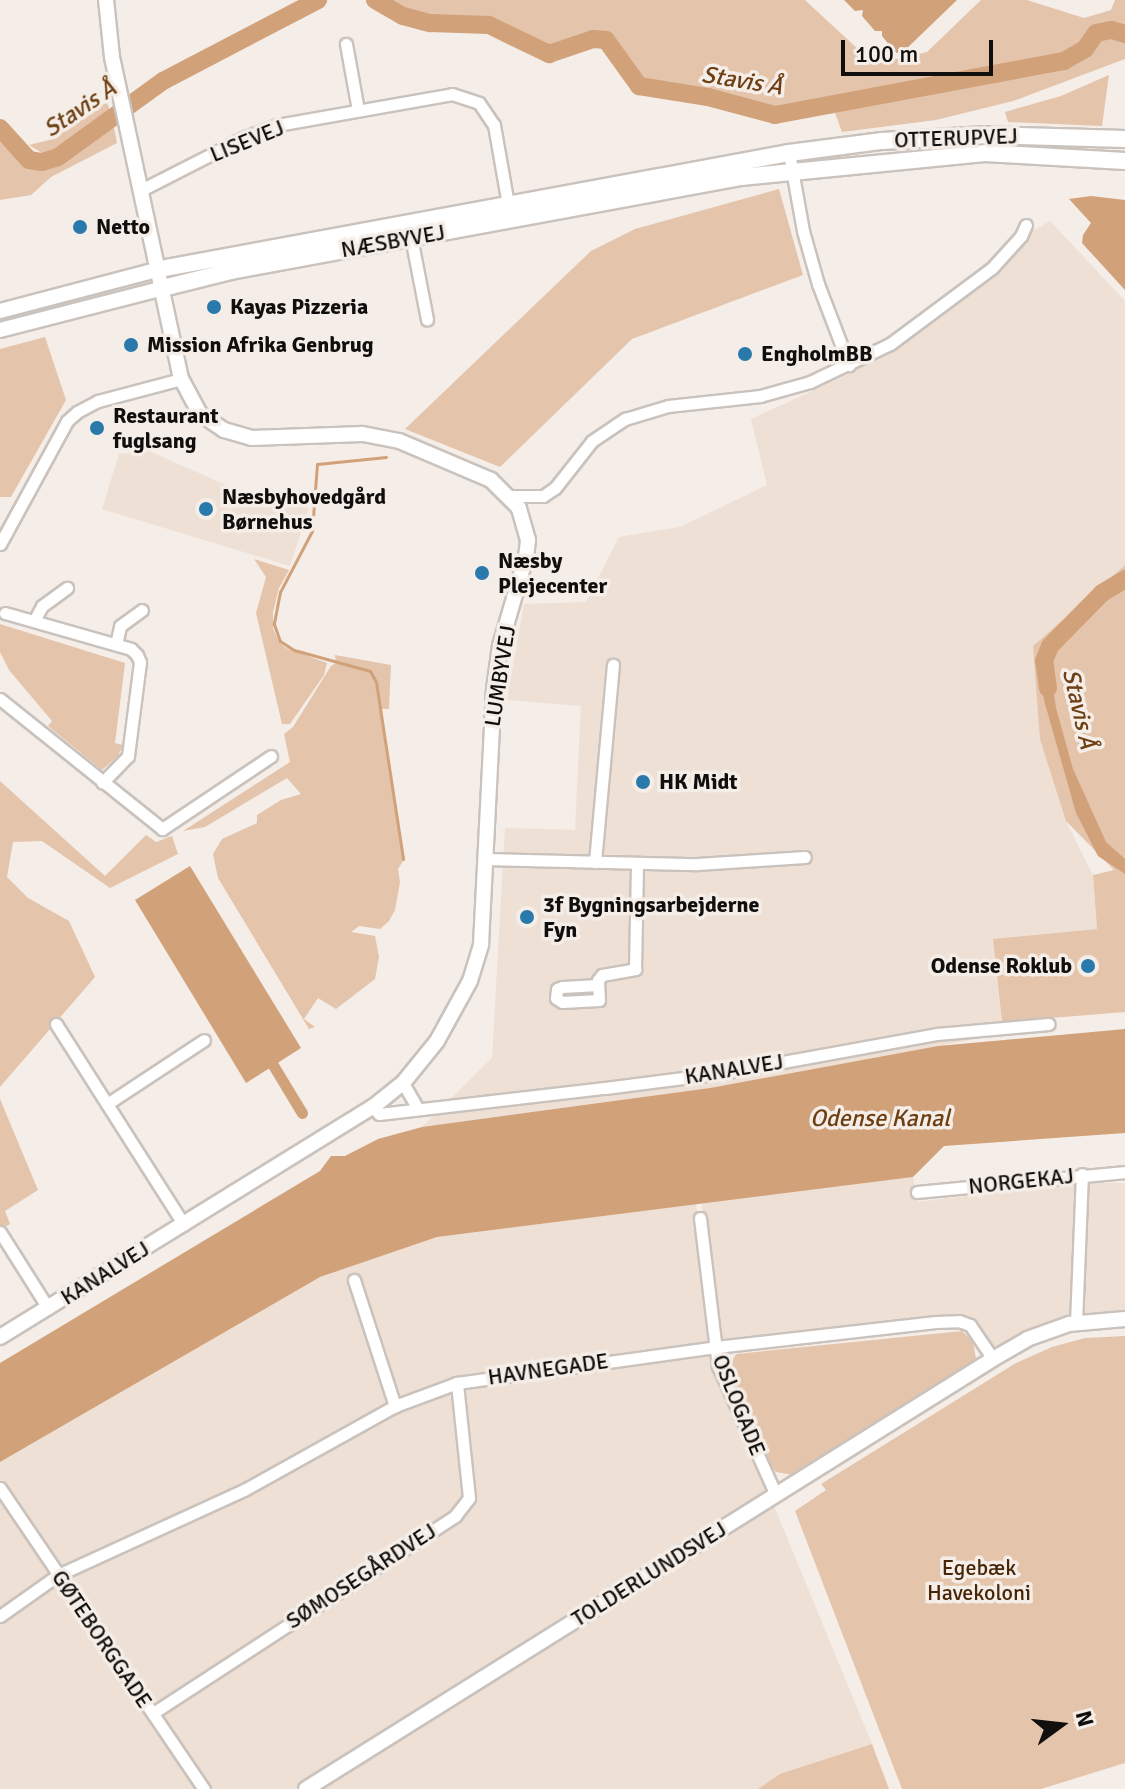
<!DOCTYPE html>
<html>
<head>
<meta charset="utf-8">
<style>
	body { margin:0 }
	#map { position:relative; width:1125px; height:1789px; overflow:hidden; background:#f5ede7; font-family:Signika,sans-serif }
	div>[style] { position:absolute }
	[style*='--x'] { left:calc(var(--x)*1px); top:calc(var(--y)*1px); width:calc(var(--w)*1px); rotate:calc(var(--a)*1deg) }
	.built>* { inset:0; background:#eee0d5 }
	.green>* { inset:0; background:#e4c4ab }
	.water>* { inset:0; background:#d1a17a }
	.stream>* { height:3px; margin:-1.5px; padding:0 1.5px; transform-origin:1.5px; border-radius:1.5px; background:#d1a17a }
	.canal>* { height:11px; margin:-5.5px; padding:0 5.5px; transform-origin:5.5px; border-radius:5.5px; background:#d1a17a }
	.river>* { height:18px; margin:-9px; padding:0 9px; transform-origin:9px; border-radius:9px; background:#d1a17a }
	.roads { filter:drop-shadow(2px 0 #cac2bc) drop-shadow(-2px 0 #cac2bc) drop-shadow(0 2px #cac2bc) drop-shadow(0 -2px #cac2bc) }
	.minor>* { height:11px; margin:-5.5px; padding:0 5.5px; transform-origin:5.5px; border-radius:5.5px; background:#fff }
	.tertiary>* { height:14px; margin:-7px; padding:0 7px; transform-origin:7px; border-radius:7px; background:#fff }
	.secondary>* { height:16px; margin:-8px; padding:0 8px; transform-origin:8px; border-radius:8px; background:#fff }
	.dots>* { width:22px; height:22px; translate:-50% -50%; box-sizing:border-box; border:4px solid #f5ede7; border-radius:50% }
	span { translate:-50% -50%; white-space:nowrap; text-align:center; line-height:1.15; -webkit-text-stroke:7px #f5ede7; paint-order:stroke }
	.street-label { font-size:22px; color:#110f0d }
	.poi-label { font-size:22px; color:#110f0d; font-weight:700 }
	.left { translate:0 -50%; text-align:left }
	.right { translate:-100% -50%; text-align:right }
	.park-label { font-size:22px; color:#462607 }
	.water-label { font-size:24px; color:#6d3f12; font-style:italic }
	.north { position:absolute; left:1021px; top:1685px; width:80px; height:80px; -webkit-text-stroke:6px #f5ede7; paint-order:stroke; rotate:75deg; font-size:22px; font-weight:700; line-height:32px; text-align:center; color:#110f0d }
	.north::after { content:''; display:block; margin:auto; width:28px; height:36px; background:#110f0d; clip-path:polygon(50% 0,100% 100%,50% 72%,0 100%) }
	.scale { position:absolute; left:841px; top:40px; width:152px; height:36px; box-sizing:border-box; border:4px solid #110f0d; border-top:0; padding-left:10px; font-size:24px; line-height:28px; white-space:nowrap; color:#110f0d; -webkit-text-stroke:6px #f5ede7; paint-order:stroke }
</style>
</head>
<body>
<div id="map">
	<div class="built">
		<div style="clip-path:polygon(1050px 221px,1125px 301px,1125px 565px,1033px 647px,1066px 821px,1093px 875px,1097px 929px,993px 939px,1003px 1034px,710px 1088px,422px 1127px,492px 1058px,505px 828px,575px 830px,581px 706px,507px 700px,524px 604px,586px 602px,619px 537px,680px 527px,767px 485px,751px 419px,847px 375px,1004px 248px)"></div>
		<div style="clip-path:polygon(149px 451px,228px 486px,309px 508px,290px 566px,102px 509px,119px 454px)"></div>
		<div style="clip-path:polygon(913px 1177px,917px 1202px,1077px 1183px,1125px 1183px,1125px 1314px,994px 1352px,978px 1326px,964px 1317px,718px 1342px,702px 1204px)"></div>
		<div style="clip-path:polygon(696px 1204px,714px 1360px,872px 1744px,781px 1774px,758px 1789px,0 1789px,0 1462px,320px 1277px,437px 1237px)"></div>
	</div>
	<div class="green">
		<div style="clip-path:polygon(375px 0,805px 0,874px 64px,927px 52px,981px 0,1027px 0,1084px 18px,1111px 10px,1115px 0,1125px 0,1125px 59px,1013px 101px,936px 120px,842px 132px,831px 102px,775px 115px,708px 97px,651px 91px,639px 86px,606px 40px,593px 39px,549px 54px,489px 25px,430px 23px,403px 16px)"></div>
		<div style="clip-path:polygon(1109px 75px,1102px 126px,1008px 122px,1005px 112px,1061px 96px)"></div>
		<div style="clip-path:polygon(107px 102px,110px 112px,60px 151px,45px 155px,29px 145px,53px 139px)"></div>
		<div style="clip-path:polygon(113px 123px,117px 143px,51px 177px,31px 195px,0 200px,0 142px,31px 167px,44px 168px)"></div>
		<div style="clip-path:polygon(779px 189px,803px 275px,632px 339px,500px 467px,405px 429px,591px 251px,635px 229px)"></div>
		<div style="clip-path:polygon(45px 337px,66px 400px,11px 497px,0 497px,0 349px)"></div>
		<div style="clip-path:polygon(254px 559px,289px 570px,279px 588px,273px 612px,273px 628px,279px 642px,286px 648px,327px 663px,324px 675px,290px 724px,282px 724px,256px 613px,266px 577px)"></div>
		<div style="clip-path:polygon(1125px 565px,1125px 1012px,1002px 1022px,993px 939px,1097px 929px,1093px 875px,1114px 870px,1066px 821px,1040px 739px,1033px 646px)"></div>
		<div style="clip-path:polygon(0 624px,125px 663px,115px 743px,123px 745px,118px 756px,102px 770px,48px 726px,52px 721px,9px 670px,0 652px)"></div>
		<div style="clip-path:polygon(335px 655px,391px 665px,389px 709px,380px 709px,403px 861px,398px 869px,400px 882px,395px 910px,389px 921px,380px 929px,359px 926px,351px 932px,375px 936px,379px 957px,375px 979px,336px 1009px,318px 998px,304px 1019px,315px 1027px,309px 1029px,218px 878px,213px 854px,222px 839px,257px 823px,257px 815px,281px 800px,301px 794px,287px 778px,205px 827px,183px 831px,290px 762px,284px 734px,293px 727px,331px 666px,336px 663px)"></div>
		<div style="clip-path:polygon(0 781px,105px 876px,146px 835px,156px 842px,172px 836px,178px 854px,110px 888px,42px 841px,13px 842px,7px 877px,28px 898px,69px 921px,95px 977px,0 1087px)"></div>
		<div style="clip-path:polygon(0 1099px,38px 1190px,5px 1211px,10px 1224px,0 1230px)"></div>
		<div style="clip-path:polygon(962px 1331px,973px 1342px,976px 1359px,971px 1366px,793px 1475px,776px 1472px,767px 1461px,729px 1367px,736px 1354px)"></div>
		<div style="clip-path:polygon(1125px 1336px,1125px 1763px,1041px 1789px,902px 1789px,795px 1511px,826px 1490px,821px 1484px,1016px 1363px,1052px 1347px,1085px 1338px)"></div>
		<div style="clip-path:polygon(872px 1744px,889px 1789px,758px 1789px,780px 1774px)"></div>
	</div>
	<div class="water">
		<div style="clip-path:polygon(844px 0,957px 0,903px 52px,896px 53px,882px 36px,882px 31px,875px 31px,862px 16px,863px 10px,855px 11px)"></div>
		<div style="clip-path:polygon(1091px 196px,1125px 200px,1125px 290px,1082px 243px,1083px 235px,1091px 223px,1069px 199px)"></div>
		<div style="clip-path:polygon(1039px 664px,1050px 667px,1056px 708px,1073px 769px,1106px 842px,1125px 859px,1125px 874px,1098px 856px,1076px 813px,1044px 700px)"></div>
		<div style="clip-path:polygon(190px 866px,301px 1048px,246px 1083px,135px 900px)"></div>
		<div style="clip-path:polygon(1125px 1029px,1125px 1133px,944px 1146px,913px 1177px,437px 1237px,320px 1277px,0 1462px,0 1363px,320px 1171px,331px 1156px,345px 1156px,378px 1139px,422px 1127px,710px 1088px,938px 1046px)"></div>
	</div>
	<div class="stream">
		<div style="--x:386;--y:457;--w:69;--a:174.2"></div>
		<div style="--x:317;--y:464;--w:67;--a:94.3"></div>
		<div style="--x:312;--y:531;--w:69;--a:117.7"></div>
		<div style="--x:280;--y:592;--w:33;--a:101"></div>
		<div style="--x:274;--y:624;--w:18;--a:71"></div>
		<div style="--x:280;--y:641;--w:17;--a:33"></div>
		<div style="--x:294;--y:650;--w:79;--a:15.4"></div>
		<div style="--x:370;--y:671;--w:13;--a:61"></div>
		<div style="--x:376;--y:682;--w:179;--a:81.3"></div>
	</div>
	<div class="canal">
		<div style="--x:273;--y:1065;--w:56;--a:58.9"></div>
	</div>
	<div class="river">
		<div style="--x:375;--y:0;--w:32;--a:30"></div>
		<div style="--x:403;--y:16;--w:28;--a:15"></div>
		<div style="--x:430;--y:23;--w:59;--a:1.9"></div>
		<div style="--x:489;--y:25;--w:67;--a:25.8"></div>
		<div style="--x:549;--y:54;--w:46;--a:-18.8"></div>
		<div style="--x:593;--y:39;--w:13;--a:4"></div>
		<div style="--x:606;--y:40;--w:57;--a:54.3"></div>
		<div style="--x:639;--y:86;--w:70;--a:9.1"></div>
		<div style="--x:708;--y:97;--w:69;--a:15"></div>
		<div style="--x:775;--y:115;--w:294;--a:-10.6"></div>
		<div style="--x:1064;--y:61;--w:24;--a:-30"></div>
		<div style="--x:1085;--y:49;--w:19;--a:-55"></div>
		<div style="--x:1096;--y:33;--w:16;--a:-11"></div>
		<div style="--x:1112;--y:30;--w:14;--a:17"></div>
		<div style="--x:0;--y:128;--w:43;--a:47.8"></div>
		<div style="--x:29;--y:160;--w:13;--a:9"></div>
		<div style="--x:42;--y:162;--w:17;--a:-17"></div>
		<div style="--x:58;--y:157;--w:130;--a:-35.9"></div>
		<div style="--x:163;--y:81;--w:175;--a:-27.6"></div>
		<div style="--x:1048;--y:688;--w:27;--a:-98"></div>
		<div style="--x:1044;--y:661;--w:16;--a:-68"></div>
		<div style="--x:1050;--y:646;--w:74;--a:-45.5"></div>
		<div style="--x:1102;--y:593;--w:27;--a:-31"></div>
	</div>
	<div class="roads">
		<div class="minor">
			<div style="--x:346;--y:44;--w:67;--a:79.7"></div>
			<div style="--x:789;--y:153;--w:79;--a:79.8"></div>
			<div style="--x:803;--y:231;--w:55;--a:74.2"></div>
			<div style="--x:818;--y:284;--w:87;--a:69.1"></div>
			<div style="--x:143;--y:189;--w:112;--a:-27"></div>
			<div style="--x:243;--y:138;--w:36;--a:-21"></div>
			<div style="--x:277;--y:125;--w:178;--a:-10"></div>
			<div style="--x:452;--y:94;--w:28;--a:18"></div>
			<div style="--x:479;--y:103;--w:27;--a:56"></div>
			<div style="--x:494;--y:125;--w:80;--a:80"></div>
			<div style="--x:411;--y:237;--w:84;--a:79"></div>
			<div style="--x:510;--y:496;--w:33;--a:0"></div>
			<div style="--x:543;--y:496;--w:14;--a:-34"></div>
			<div style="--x:555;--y:488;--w:60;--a:-51.8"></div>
			<div style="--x:592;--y:441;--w:40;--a:-34"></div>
			<div style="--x:625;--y:419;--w:45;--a:-16.8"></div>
			<div style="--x:668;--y:406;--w:93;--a:-6.2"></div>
			<div style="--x:760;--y:396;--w:52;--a:-15.6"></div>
			<div style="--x:810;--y:382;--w:89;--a:-25.4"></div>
			<div style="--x:890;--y:344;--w:127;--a:-36.7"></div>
			<div style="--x:992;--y:268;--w:43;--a:-47.8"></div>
			<div style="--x:1021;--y:236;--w:12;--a:-66"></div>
			<div style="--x:0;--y:544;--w:140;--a:-61.4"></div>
			<div style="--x:67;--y:421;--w:13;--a:-42"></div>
			<div style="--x:77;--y:412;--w:24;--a:-28"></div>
			<div style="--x:98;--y:401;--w:86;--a:-14.8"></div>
			<div style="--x:5;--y:613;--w:131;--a:15.9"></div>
			<div style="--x:131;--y:649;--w:8;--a:45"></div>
			<div style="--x:137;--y:655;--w:8;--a:67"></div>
			<div style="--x:140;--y:662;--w:95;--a:97.3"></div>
			<div style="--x:128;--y:756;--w:37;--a:134"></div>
			<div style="--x:34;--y:621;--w:17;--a:-62"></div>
			<div style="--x:42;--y:606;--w:31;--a:-36"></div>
			<div style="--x:116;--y:644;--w:18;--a:-77"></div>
			<div style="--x:120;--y:626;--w:27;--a:-36"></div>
			<div style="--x:0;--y:699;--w:208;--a:38.7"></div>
			<div style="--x:162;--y:829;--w:131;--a:-33.8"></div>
			<div style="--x:485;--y:859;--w:212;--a:1.4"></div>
			<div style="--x:697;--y:864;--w:108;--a:-3.7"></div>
			<div style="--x:595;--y:862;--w:198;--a:-84.8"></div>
			<div style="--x:598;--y:985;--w:36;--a:177"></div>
			<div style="--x:562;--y:987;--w:5;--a:158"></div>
			<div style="--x:557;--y:989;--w:9;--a:96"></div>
			<div style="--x:556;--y:998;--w:7;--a:34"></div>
			<div style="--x:562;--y:1002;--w:37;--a:-3"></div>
			<div style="--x:599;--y:1000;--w:20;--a:-93"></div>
			<div style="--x:598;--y:980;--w:6;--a:-51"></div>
			<div style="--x:602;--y:975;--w:34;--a:-10"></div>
			<div style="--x:635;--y:969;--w:106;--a:-88.9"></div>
			<div style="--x:56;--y:1024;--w:238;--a:57.5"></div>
			<div style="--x:403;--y:1083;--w:30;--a:60"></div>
			<div style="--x:107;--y:1104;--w:116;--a:-33.4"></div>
			<div style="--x:373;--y:1107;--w:9;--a:49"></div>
			<div style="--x:379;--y:1114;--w:227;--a:-6.6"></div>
			<div style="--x:605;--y:1088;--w:118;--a:-7.3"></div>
			<div style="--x:722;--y:1073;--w:219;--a:-10.3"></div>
			<div style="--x:937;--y:1034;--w:112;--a:-5.1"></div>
			<div style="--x:917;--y:1192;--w:209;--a:-5.5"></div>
			<div style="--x:700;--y:1218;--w:149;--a:83.1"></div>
			<div style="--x:718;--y:1366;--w:141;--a:65.8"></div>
			<div style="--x:0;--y:1232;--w:90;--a:57.7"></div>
			<div style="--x:354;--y:1280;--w:133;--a:72"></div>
			<div style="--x:1076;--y:1323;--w:149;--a:-87.7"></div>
			<div style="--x:0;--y:1488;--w:364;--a:55.9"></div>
			<div style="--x:0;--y:1616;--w:71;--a:-35.3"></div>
			<div style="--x:58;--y:1575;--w:205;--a:-24.6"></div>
			<div style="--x:244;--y:1490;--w:173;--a:-29.1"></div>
			<div style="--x:395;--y:1406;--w:66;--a:-20.4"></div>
			<div style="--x:457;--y:1383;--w:261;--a:-7.9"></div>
			<div style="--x:716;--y:1347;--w:221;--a:-6.5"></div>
			<div style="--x:936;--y:1322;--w:23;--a:-2"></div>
			<div style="--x:959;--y:1321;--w:12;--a:20"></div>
			<div style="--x:970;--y:1325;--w:41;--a:55.9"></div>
			<div style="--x:153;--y:1713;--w:361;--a:-33.1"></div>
			<div style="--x:455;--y:1516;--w:23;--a:-52"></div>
			<div style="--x:469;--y:1498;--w:116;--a:-96"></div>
		</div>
		<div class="tertiary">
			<div style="--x:0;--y:311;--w:165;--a:-14.7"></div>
			<div style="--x:0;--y:330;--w:168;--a:-14.4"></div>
			<div style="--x:0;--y:1337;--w:438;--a:-31.7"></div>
			<div style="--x:373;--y:1107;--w:38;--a:-39"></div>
			<div style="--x:403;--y:1083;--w:54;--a:-51"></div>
			<div style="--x:437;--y:1041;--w:68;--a:-61.2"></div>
			<div style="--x:470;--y:981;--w:39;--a:-73"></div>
			<div style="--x:481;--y:944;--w:255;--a:-87.1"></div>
			<div style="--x:494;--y:689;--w:43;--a:-82.1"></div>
			<div style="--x:500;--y:646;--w:93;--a:-73.7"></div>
			<div style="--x:526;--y:557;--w:17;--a:-83"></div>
			<div style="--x:528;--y:540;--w:33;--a:-106"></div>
			<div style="--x:519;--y:508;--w:40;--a:-135"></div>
			<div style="--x:491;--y:480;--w:100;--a:-157"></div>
			<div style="--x:399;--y:441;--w:38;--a:-169"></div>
			<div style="--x:362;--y:434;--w:110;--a:177.9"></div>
			<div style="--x:252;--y:438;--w:29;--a:-164"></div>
			<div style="--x:224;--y:430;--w:29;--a:-146"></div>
			<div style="--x:200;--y:414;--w:40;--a:-118"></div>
			<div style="--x:181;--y:379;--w:329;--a:-102.1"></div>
			<div style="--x:112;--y:57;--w:57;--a:-96"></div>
			<div style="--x:306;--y:1789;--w:810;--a:-32.04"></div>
			<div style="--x:993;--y:1359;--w:39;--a:-30"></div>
			<div style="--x:1027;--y:1339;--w:45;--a:-19.7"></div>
			<div style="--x:1069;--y:1324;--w:56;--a:-5.1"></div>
		</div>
		<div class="secondary">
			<div style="--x:160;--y:269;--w:640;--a:-10.45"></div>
			<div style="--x:789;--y:153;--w:94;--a:-7.4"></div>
			<div style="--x:882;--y:141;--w:103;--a:-3.3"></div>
			<div style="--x:985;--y:135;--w:140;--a:1.6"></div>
			<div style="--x:163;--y:288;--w:70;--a:-14"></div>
			<div style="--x:231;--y:271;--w:519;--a:-10.44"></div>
			<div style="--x:741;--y:177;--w:245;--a:-5.6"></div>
			<div style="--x:985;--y:153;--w:140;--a:3.3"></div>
		</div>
	</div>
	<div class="dots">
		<div style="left:80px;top:227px;background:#2979ab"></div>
		<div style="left:214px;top:307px;background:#2979ab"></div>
		<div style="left:131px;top:345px;background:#2979ab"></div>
		<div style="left:745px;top:354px;background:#2979ab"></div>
		<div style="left:97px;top:428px;background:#2979ab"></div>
		<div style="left:206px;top:509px;background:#2979ab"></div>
		<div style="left:482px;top:573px;background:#2979ab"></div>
		<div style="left:643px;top:782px;background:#2979ab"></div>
		<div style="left:527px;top:917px;background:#2979ab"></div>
		<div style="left:1088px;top:966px;background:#2979ab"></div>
	</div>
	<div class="street-label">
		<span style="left:956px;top:138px;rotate:-2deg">OTTERUPVEJ</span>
		<span style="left:247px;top:141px;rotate:-22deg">LISEVEJ</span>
		<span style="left:393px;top:241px;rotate:-10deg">NÆSBYVEJ</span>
		<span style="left:500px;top:676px;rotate:-81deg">LUMBYVEJ</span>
		<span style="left:734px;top:1069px;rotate:-9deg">KANALVEJ</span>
		<span style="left:1021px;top:1181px;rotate:-6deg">NORGEKAJ</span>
		<span style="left:105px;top:1273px;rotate:-32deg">KANALVEJ</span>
		<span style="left:548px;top:1369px;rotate:-8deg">HAVNEGADE</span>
		<span style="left:739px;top:1405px;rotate:68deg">OSLOGADE</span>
		<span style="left:649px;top:1574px;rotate:-32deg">TOLDERLUNDSVEJ</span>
		<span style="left:361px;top:1576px;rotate:-33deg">SØMOSEGÅRDVEJ</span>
		<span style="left:102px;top:1639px;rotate:56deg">GØTEBORGGADE</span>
	</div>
	<div class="poi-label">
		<span class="left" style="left:96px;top:227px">Netto</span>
		<span class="left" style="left:230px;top:307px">Kayas Pizzeria</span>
		<span class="left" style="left:147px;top:345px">Mission Afrika Genbrug</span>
		<span class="left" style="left:761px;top:354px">EngholmBB</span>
		<span class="left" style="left:113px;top:428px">Restaurant<br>fuglsang</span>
		<span class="left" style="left:222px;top:509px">Næsbyhovedgård<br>Børnehus</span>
		<span class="left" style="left:498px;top:573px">Næsby<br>Plejecenter</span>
		<span class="left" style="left:659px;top:782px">HK Midt</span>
		<span class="left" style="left:543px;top:917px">3f Bygningsarbejderne<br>Fyn</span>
		<span class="right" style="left:1072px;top:966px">Odense Roklub</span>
	</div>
	<div class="park-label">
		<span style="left:979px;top:1580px">Egebæk<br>Havekoloni</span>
	</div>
	<div class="water-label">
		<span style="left:742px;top:81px;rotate:9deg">Stavis Å</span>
		<span style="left:80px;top:109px;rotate:-34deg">Stavis Å</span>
		<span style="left:1079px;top:709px;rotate:77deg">Stavis Å</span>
		<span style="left:880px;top:1119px">Odense Kanal</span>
	</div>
	<div class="north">N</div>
	<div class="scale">100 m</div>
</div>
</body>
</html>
